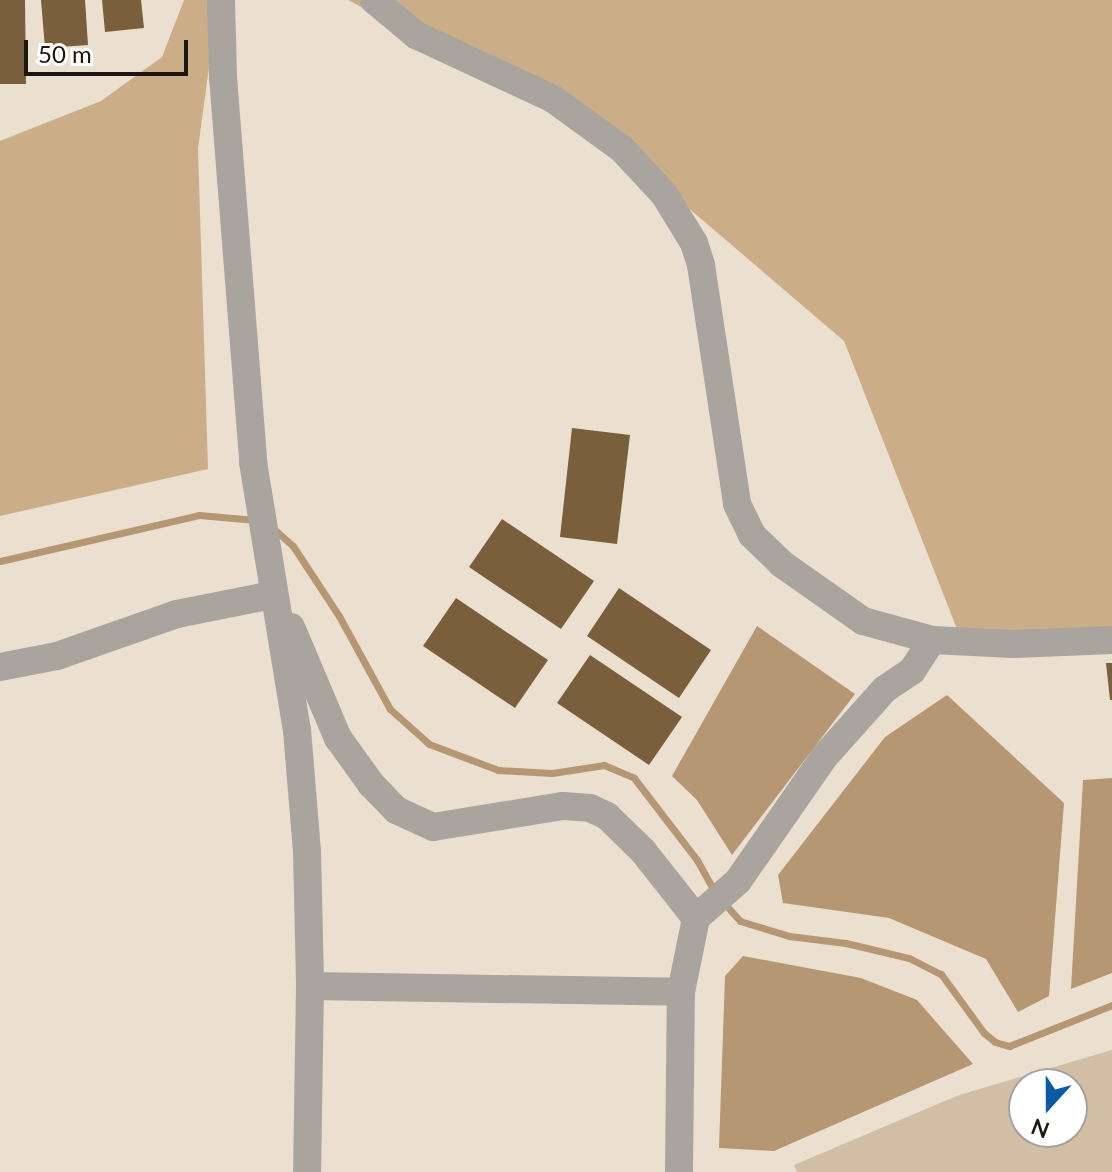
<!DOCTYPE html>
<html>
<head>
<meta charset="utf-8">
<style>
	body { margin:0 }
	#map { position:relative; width:1112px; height:1172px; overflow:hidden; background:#ebdfcf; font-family:Lato,sans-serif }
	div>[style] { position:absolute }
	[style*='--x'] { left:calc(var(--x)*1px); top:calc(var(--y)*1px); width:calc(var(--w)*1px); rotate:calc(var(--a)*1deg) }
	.green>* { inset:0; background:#d1bea4 }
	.forest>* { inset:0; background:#cbae88 }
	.water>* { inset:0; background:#b59873 }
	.stream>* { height:7px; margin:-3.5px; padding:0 3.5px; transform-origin:3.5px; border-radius:3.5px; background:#b59873 }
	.building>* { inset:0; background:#795f3c }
	.minor>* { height:28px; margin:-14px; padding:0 14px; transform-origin:14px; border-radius:14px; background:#a9a49e }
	span { translate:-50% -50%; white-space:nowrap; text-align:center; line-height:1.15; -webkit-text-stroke:8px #fff; paint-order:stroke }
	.north { position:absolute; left:1008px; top:1068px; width:80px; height:80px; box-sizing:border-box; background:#fff; border:2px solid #a4a2a0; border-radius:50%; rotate:201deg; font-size:22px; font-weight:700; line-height:32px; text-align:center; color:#1c1712 }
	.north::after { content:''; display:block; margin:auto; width:28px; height:36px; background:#0b5aa8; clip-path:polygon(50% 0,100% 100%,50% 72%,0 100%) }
	.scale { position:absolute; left:24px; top:40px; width:164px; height:36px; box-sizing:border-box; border:4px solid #1c1712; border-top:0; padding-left:10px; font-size:24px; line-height:28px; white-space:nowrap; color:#1c1712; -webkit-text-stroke:6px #fff; paint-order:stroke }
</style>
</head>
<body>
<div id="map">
	<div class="green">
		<div style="clip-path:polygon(evenodd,1112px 1050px,1112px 1172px,797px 1172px,794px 1165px,959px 1095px,1112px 1050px,1024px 1084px,1072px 1084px,1072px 1132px,1024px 1132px,1024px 1084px)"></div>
	</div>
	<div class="forest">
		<div style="clip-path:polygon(184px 0,218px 0,198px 149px,208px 469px,0 516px,0 141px,101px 101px,162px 57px)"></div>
		<div style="clip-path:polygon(348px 0,1112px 0,1112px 652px,959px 634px,844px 341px,603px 135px)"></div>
	</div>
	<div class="water">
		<div style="clip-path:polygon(757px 626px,855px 694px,732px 855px,697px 800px,672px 776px)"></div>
		<div style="clip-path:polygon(947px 695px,1064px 803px,1049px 996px,1018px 1012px,986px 959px,889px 918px,783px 903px,778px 875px,885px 737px)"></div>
		<div style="clip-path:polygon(1112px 778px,1112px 973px,1071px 989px,1083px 780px)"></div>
		<div style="clip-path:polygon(743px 956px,861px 978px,917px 1000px,973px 1064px,774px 1151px,719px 1148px,725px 976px)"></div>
	</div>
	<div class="stream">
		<div style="--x:274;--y:529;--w:25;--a:42"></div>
		<div style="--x:293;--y:546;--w:84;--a:56.7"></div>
		<div style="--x:339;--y:616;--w:106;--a:61.3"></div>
		<div style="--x:390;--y:709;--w:52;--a:41.9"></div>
		<div style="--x:429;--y:744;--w:74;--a:20.6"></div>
		<div style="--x:498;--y:770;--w:54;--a:3.2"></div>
		<div style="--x:552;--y:773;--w:53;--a:-8.7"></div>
		<div style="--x:604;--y:765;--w:33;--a:23"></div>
		<div style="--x:634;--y:778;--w:103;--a:52.5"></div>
		<div style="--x:697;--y:860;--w:39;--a:61"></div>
		<div style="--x:0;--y:561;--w:204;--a:-13"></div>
		<div style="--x:199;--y:515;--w:57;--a:5"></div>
		<div style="--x:724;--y:903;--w:24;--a:48"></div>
		<div style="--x:740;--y:921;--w:51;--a:17"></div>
		<div style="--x:789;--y:936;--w:57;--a:7"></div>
		<div style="--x:846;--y:943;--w:65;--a:13.4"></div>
		<div style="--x:909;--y:958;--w:36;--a:27"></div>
		<div style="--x:941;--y:974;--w:73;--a:53.9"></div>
		<div style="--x:984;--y:1033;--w:14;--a:39"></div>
		<div style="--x:995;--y:1042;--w:15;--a:16"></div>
		<div style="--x:1009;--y:1046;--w:111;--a:-21.7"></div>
	</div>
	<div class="building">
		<div style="clip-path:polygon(0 0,25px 0,26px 84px,0 84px)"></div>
		<div style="clip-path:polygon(41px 0,85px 0,88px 45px,45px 48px)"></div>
		<div style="clip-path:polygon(102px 0,141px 0,144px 28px,105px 32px)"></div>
		<div style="clip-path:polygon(572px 428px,630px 435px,617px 544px,560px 537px)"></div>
		<div style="clip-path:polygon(502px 519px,594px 581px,561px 629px,469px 567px)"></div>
		<div style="clip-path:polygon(619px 588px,711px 650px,679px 698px,587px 636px)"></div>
		<div style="clip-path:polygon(456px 598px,548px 660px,515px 708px,423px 646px)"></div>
		<div style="clip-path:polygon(590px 655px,682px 717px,649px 765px,557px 703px)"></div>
		<div style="clip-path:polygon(1106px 663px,1112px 663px,1112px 700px,1110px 700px)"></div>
	</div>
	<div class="minor">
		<div style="--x:221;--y:0;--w:77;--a:88.5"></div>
		<div style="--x:223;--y:77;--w:386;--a:85.5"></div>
		<div style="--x:253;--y:462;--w:272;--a:80.7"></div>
		<div style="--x:297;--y:730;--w:121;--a:85.3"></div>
		<div style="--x:307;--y:851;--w:135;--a:88.7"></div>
		<div style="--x:310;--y:986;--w:186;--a:90.9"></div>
		<div style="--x:374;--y:0;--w:55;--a:39.8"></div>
		<div style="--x:416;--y:35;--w:151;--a:25"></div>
		<div style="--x:553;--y:99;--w:85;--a:35.9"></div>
		<div style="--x:622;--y:149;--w:62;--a:47"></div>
		<div style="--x:664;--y:194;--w:57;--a:58.5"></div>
		<div style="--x:694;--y:243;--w:23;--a:72"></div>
		<div style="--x:701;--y:265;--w:242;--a:81.4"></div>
		<div style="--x:737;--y:504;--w:34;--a:64"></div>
		<div style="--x:752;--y:535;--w:42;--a:44"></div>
		<div style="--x:782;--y:564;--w:99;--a:35.1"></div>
		<div style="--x:863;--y:621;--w:72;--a:15.4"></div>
		<div style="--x:932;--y:640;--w:81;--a:2.8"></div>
		<div style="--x:1013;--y:644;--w:99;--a:-2.3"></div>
		<div style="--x:291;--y:627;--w:121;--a:67.1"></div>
		<div style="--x:338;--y:738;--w:57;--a:54.3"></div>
		<div style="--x:371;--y:784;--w:36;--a:46"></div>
		<div style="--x:396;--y:810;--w:41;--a:24.7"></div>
		<div style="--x:433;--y:827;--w:132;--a:-9.2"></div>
		<div style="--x:563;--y:806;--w:27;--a:4"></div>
		<div style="--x:590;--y:808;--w:19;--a:25"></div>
		<div style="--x:607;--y:816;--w:50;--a:44.2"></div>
		<div style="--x:643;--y:851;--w:85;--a:51.7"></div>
		<div style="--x:0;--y:667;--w:58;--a:-10.9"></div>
		<div style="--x:57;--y:656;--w:127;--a:-19.3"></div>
		<div style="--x:177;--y:614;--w:97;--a:-11.3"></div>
		<div style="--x:310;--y:986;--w:371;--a:0.9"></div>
		<div style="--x:679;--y:1172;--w:180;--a:-89.4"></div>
		<div style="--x:681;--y:992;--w:76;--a:-78.5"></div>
		<div style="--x:696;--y:918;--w:56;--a:-41.4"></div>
		<div style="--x:738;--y:881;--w:152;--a:-55.2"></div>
		<div style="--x:825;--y:756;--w:90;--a:-48.2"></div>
		<div style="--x:885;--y:689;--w:32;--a:-34"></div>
		<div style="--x:912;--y:671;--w:37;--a:-57"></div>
	</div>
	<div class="north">N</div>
	<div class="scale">50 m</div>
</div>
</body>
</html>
